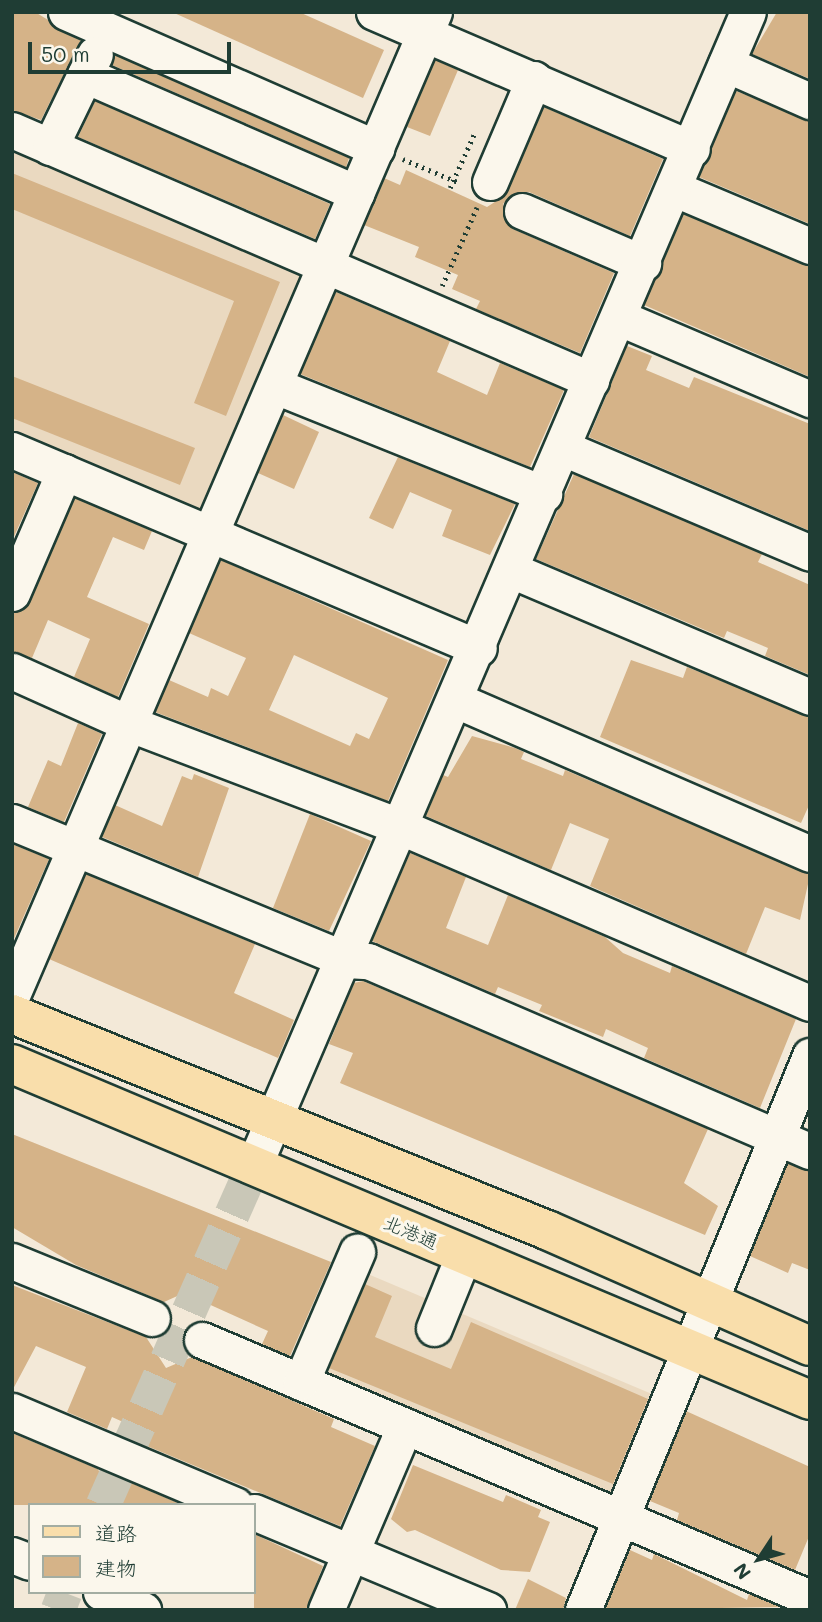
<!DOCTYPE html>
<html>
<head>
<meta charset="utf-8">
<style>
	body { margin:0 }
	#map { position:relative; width:822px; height:1622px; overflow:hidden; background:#f3e9d8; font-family:Mali,"Klee One",sans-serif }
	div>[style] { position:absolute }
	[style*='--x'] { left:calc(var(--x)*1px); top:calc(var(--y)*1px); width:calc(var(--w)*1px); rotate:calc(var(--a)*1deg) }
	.built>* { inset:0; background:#ead9c0 }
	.building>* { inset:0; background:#d5b388 }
	.minor-tunnel>* { height:35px; margin-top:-17.5px; transform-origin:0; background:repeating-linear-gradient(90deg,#c9c7b7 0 35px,transparent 0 53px) }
	.path>* { height:4.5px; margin-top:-2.25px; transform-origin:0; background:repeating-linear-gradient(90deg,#1f3d34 0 2px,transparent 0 7px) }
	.roads { filter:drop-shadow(2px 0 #1f3d34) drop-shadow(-2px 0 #1f3d34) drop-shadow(0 2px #1f3d34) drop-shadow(0 -2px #1f3d34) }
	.minor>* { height:35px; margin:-17.5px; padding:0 17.5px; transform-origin:17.5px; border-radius:17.5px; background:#fbf7ec }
	.major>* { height:38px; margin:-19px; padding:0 19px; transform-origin:19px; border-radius:19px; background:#f9deab }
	span { translate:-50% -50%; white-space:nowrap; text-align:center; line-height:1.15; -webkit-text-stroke:6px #fbf7ec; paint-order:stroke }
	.street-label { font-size:19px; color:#1f3d34 }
	.frame { position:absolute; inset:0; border:14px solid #1f3d34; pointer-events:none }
	.legend { position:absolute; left:28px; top:1503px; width:228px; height:91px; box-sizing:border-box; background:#fbf7ec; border:2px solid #a3ada2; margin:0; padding:9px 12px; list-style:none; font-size:21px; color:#1f3d34 }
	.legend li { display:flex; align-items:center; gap:14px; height:35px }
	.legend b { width:35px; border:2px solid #a3ada2 }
	.north { position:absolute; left:724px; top:1524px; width:70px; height:70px; -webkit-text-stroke:5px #fbf7ec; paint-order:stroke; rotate:234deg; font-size:19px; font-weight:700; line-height:28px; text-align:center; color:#1f3d34 }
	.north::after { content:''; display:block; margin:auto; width:24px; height:32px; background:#1f3d34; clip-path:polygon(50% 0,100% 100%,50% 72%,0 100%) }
	.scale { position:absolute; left:28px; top:42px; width:203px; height:32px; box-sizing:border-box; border:4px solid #1f3d34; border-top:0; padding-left:9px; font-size:21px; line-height:24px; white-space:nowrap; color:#1f3d34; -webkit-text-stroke:5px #fbf7ec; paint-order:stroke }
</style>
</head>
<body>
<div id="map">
	<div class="built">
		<div style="clip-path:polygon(12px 145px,297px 267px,306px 279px,209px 506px,198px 512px,12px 435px)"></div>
		<div style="clip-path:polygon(356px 1269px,659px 1397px,618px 1493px,608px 1499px,314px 1373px)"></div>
	</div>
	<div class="building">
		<div style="clip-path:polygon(12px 12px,35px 12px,81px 40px,41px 120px,12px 110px)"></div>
		<div style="clip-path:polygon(172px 12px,299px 12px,384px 50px,363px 98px)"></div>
		<div style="clip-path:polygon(777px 12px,810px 12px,810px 79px,752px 54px)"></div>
		<div style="clip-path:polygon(115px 55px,349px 158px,346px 167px,112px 65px)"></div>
		<div style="clip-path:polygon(435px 60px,458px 70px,430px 136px,407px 127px)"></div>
		<div style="clip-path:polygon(736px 91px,810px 121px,810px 224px,699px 177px)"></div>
		<div style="clip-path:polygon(95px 101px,330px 204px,315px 239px,78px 137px)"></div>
		<div style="clip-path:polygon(544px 107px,663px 159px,630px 236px,529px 192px,511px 195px,503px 204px,513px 229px,614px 273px,580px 353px,476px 309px,480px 301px,452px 289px,458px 275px,415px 257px,419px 247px,364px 225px,384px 178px,400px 185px,406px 170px,487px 207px,501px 198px)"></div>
		<div style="clip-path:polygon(12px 173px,280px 282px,226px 416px,194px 403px,234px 301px,12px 209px)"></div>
		<div style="clip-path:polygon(683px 214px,810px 266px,810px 377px,644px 305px)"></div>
		<div style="clip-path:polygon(336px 292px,450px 341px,437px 372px,487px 395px,500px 363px,564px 390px,530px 467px,300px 374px)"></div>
		<div style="clip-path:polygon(627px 346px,652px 356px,646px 370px,689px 388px,694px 377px,810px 424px,810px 531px,589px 437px)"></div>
		<div style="clip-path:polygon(12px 376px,195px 448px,180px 485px,12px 418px)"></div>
		<div style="clip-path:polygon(283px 415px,319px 432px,294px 489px,258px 473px)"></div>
		<div style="clip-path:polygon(398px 457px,515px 504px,490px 555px,442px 536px,452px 510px,410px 492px,393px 529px,369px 518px)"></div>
		<div style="clip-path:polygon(12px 472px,38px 483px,12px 541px)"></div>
		<div style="clip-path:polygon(574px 474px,762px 554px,758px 562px,810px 585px,810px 675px,765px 656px,768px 648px,727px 631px,724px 638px,536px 559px)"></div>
		<div style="clip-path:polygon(75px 498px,152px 531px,144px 550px,113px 537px,87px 597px,149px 624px,118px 697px,74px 677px,90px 639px,48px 620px,32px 658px,12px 651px,12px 613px,30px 601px)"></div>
		<div style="clip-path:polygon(evenodd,221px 560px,448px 660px,388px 801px,155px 712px,169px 680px,208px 697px,211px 688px,228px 696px,246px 658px,189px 633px,221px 560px,294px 655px,388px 698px,369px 739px,356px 733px,350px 746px,269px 710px,294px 655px)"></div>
		<div style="clip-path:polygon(631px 660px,683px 678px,687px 667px,810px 717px,810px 803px,801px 823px,600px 737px)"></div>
		<div style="clip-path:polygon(78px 723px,102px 734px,64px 822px,28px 807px,48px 760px,61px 766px)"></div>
		<div style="clip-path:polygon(472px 736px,515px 748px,524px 752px,521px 759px,563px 776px,565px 770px,810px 875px,800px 920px,765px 907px,746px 954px,590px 886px,609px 839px,570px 823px,551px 870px,426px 816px,443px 775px,448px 777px)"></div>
		<div style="clip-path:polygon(194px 774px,229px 788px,198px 877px,102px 837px,115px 805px,162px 826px,182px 776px,192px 780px)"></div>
		<div style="clip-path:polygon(310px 814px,371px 841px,329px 931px,273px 908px)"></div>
		<div style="clip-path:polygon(12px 844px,49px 859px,12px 943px)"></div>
		<div style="clip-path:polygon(410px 853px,466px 877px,446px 928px,488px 945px,508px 895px,605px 937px,623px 953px,670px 973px,672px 966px,796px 1019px,760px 1108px,644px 1058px,648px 1048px,606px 1029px,603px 1037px,539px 1011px,542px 1005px,498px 987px,495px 994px,372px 941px)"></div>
		<div style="clip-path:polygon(86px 874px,255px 944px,234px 993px,294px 1020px,278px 1058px,49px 959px)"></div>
		<div style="clip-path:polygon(363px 981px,708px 1129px,684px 1183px,718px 1206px,705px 1235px,340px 1083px,353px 1053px,329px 1044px,354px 983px)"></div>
		<div style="clip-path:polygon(12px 1134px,331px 1262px,290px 1356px,262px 1344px,268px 1331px,184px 1293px,164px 1302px,76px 1265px,12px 1227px)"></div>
		<div style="clip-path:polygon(788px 1163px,810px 1171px,810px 1270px,792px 1263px,788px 1273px,750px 1256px)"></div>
		<div style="clip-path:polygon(365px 1284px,392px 1296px,375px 1337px,451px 1369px,471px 1322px,648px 1399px,613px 1484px,329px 1368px)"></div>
		<div style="clip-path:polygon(12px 1285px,146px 1337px,166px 1368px,192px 1357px,334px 1419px,331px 1427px,375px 1446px,340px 1526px,147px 1446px,152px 1435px,112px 1417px,107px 1429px,67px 1412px,86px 1367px,36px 1346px,12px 1391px)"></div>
		<div style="clip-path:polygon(686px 1411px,810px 1467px,810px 1534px,795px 1570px,677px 1520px,679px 1513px,650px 1501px)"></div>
		<div style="clip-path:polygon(12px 1433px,98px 1469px,109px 1495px,131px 1483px,183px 1505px,12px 1505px)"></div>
		<div style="clip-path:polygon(413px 1465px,503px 1502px,506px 1495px,541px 1510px,538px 1517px,550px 1522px,530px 1572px,501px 1570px,415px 1530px,407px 1532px,391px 1519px)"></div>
		<div style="clip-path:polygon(254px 1534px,323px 1566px,306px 1610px,254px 1610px)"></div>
		<div style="clip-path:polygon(630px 1550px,652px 1560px,654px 1554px,747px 1600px,749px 1594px,780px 1607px,605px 1610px)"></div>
		<div style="clip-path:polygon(528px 1579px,566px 1598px,563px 1610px,515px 1610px)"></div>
	</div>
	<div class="minor-tunnel">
		<div style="--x:103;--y:1505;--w:372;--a:-66.1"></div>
		<div style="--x:58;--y:1610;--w:19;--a:-69"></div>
	</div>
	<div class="path">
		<div style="--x:403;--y:159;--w:62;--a:22.8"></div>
		<div style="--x:450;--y:188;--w:61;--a:-65.9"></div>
		<div style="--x:442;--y:286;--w:86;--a:-66.1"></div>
	</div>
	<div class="roads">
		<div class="minor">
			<div style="--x:66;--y:12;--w:339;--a:23.7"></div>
			<div style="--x:374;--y:12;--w:346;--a:23.3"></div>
			<div style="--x:726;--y:64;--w:92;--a:23.8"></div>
			<div style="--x:85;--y:75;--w:296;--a:23.5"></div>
			<div style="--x:12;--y:130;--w:631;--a:23.35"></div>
			<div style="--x:50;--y:147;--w:103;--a:-64.2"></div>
			<div style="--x:490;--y:182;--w:112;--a:-66.9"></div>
			<div style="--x:675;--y:189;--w:147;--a:22.9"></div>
			<div style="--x:522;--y:211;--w:132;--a:23.3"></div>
			<div style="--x:620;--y:318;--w:207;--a:23.1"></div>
			<div style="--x:278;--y:387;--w:287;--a:21.9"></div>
			<div style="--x:563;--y:448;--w:268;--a:23"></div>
			<div style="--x:12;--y:450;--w:507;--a:22.98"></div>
			<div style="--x:511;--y:570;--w:325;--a:23"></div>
			<div style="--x:12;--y:593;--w:132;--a:-66.7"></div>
			<div style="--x:12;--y:671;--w:129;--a:24.2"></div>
			<div style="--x:130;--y:724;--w:290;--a:20.8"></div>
			<div style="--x:401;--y:827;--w:445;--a:23.3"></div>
			<div style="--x:456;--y:700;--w:386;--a:23.5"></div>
			<div style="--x:12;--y:822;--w:361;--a:22.4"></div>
			<div style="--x:346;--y:960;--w:22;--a:3"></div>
			<div style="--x:368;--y:961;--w:481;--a:23.3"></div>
			<div style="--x:12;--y:995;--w:1070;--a:-66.77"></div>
			<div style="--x:254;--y:1165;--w:1254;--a:-66.81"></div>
			<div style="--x:12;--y:1261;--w:151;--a:22.2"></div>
			<div style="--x:434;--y:1328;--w:80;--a:-67.9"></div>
			<div style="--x:202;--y:1340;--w:660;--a:22.99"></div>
			<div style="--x:301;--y:1382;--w:142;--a:-66.7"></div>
			<div style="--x:12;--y:1411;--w:242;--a:22.9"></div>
			<div style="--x:254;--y:1512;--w:254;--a:22.7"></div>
			<div style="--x:12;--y:1555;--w:19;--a:21"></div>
			<div style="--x:101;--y:1592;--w:46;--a:23.2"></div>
			<div style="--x:326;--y:1610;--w:200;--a:-66.8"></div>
			<div style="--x:583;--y:1610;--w:599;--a:-67.72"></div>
		</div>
		<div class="major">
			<div style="--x:12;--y:1014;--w:577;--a:21.99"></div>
			<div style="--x:547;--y:1230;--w:287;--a:23.8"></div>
			<div style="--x:12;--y:1064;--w:866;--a:22.83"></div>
		</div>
	</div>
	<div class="street-label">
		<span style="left:411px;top:1232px;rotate:23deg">北港通</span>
	</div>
	<div class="frame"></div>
	<ul class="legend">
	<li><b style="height:9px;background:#f9deab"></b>道路</li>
	<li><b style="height:19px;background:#d5b388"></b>建物</li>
	</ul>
	<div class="north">N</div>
	<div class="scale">50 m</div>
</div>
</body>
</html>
